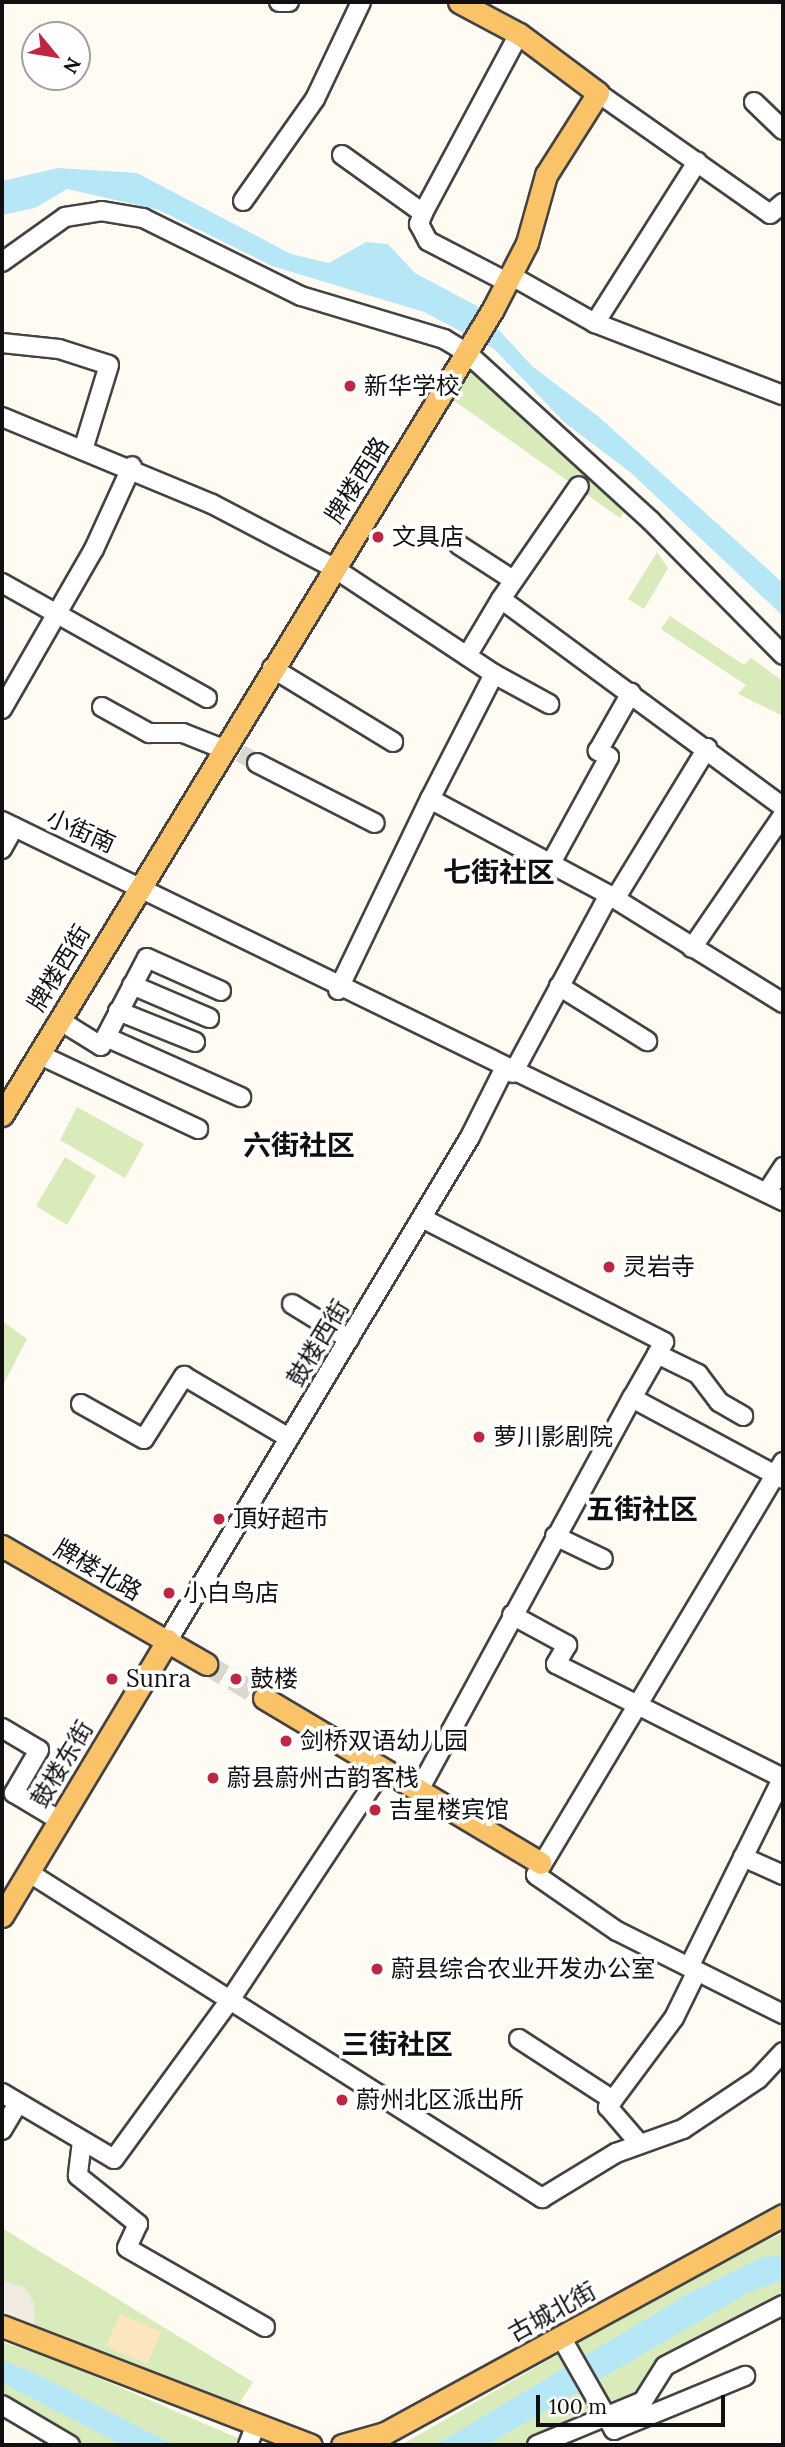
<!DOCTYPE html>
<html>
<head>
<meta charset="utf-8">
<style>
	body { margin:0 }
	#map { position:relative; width:785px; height:2447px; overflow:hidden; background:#fffbf2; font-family:Lora,"Noto Sans SC",serif }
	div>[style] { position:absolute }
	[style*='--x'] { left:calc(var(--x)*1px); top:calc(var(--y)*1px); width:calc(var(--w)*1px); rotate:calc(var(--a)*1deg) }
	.green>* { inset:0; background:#daebbb }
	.sand>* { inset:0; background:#fbe6be }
	.plaza>* { inset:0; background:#f0eae0 }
	.water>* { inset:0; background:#b6e7f7 }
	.minor-tunnel>* { height:18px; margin-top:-9px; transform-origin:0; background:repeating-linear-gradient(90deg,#dbd8d0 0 18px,transparent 0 27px) }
	.major-tunnel>* { height:21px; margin-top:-10.5px; transform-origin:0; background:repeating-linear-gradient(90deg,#dbd8d0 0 21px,transparent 0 31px) }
	.roads { filter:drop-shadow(2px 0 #434343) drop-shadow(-2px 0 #434343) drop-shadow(0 2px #434343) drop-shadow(0 -2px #434343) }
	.minor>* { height:18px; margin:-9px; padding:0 9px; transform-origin:9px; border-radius:9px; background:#fff }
	.major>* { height:21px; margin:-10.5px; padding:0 10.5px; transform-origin:10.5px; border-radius:10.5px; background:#fac368 }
	.dots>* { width:19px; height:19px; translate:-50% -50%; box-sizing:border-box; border:4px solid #fff; border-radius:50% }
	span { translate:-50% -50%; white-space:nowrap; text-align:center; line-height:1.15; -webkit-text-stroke:7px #fff; paint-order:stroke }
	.poi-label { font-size:24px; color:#101010 }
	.left { translate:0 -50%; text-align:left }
	.street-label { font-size:24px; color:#101010 }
	.quarter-label { font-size:28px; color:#101010; font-weight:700 }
	.frame { position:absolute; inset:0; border:4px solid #101010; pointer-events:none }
	.north { position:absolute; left:21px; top:21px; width:70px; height:70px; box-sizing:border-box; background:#fff; border:2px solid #9f9f9f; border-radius:50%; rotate:120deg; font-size:19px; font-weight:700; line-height:28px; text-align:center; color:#101010 }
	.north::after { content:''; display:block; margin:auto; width:24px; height:32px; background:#c22541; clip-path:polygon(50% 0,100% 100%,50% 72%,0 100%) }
	.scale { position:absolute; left:536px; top:2395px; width:189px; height:32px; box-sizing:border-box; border:4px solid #101010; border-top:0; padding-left:9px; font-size:21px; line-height:24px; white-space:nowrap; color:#101010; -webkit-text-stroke:5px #fff; paint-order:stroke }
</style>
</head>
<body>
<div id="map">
	<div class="green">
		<div style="clip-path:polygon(472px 367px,624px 512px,620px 518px,453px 400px)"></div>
		<div style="clip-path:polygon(657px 552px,668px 568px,644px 609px,628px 599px)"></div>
		<div style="clip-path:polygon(670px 616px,744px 665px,751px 658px,783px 681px,783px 716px,738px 694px,746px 685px,661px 629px)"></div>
		<div style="clip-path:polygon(77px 1107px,144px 1144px,125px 1178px,60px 1140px)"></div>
		<div style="clip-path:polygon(65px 1157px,96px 1176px,67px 1225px,36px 1206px)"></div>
		<div style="clip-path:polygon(2px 1321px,27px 1339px,2px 1387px)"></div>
		<div style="clip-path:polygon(2px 2228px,253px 2382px,235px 2410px,2px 2316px)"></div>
		<div style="clip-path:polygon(783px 2233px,783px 2298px,639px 2393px,528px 2445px,401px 2445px,710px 2267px)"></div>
		<div style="clip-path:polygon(2px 2342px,52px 2358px,254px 2445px,81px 2445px,2px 2398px)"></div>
	</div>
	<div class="sand">
		<div style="clip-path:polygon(120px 2314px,161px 2332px,147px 2364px,106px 2346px)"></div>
	</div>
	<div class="plaza">
		<div style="clip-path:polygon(2px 2280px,24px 2287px,34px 2302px,35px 2328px,2px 2316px)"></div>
	</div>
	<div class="water">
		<div style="clip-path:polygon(58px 168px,137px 173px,291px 254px,329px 263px,366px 242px,388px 244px,415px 273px,477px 306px,532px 366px,599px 417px,783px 583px,783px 616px,631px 473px,564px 422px,494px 349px,424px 312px,272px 266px,159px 210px,67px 189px,35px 208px,2px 215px,2px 181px)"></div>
		<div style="clip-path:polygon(783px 2255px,783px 2280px,748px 2293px,487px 2445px,435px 2445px,690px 2293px,760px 2258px)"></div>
		<div style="clip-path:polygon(2px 2360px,37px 2374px,174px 2445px,122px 2445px,2px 2383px)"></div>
	</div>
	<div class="minor-tunnel">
		<div style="--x:240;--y:753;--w:20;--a:30"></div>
	</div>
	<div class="major-tunnel">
		<div style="--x:206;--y:1664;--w:67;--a:30.4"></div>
	</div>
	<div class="roads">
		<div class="minor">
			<div style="--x:279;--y:2;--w:10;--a:0"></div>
			<div style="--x:598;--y:93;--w:210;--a:35.1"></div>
			<div style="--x:770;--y:214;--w:17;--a:-40"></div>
			<div style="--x:754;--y:102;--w:40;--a:44"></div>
			<div style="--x:342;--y:155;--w:100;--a:35.6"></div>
			<div style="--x:423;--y:213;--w:12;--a:110"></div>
			<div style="--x:419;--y:224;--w:19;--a:62"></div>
			<div style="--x:428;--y:241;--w:89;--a:27.4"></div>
			<div style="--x:243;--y:201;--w:125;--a:-54.8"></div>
			<div style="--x:315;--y:99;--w:107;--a:-64.6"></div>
			<div style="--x:423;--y:213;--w:203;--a:-61.8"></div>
			<div style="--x:2;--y:262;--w:77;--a:-35.5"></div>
			<div style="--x:65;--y:217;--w:36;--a:-9"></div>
			<div style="--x:101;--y:211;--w:43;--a:9.5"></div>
			<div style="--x:143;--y:218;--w:176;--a:26.3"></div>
			<div style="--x:301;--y:296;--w:149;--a:16.7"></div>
			<div style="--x:444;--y:339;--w:26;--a:31"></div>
			<div style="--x:466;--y:352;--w:251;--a:42.4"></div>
			<div style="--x:651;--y:521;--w:188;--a:45.4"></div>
			<div style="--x:510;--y:275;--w:98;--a:29.5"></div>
			<div style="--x:595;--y:323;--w:201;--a:21"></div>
			<div style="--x:595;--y:323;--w:191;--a:-57.6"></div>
			<div style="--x:2;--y:343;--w:57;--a:6"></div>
			<div style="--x:59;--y:349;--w:52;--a:17.7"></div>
			<div style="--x:109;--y:365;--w:86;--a:107"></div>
			<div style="--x:2;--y:417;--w:227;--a:22.5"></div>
			<div style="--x:212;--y:504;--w:138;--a:27.7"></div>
			<div style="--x:334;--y:568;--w:192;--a:33.5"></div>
			<div style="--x:494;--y:674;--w:140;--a:117.1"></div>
			<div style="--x:430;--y:799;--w:203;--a:28.2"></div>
			<div style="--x:609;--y:895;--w:205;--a:31.8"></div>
			<div style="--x:459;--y:545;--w:64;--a:32.9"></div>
			<div style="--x:2;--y:583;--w:235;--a:29.3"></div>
			<div style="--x:501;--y:599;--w:137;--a:-55.4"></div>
			<div style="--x:467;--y:656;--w:66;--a:-59.2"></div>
			<div style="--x:501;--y:599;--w:350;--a:36.4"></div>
			<div style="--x:272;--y:668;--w:142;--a:31.4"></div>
			<div style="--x:494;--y:674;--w:63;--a:28.6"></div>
			<div style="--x:102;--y:707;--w:54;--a:29"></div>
			<div style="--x:149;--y:733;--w:34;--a:0"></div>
			<div style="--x:183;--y:733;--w:43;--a:21.8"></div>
			<div style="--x:2;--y:709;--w:185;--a:-60.1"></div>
			<div style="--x:94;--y:549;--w:91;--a:-65.4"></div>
			<div style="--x:257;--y:763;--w:132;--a:27"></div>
			<div style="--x:2;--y:821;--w:869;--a:25.95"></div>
			<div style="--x:2;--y:849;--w:25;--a:-61"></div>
			<div style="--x:551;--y:863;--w:121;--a:-61.3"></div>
			<div style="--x:609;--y:757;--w:13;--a:-151"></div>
			<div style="--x:598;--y:751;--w:67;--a:-60.4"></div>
			<div style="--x:615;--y:899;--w:177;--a:-58.6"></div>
			<div style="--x:692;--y:948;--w:161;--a:-55.6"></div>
			<div style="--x:132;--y:985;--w:84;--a:23.2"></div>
			<div style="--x:559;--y:986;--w:104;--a:32"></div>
			<div style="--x:338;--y:990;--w:212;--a:-64.3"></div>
			<div style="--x:118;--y:1011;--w:83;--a:21.9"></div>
			<div style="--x:59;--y:1020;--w:49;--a:31.8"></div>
			<div style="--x:101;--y:1046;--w:99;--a:-62.4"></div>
			<div style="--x:147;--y:958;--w:81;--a:24"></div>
			<div style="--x:106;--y:1037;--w:148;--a:24"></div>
			<div style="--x:38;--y:1054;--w:177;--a:25.1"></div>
			<div style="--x:513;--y:1073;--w:202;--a:-61.7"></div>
			<div style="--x:767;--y:1192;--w:30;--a:-57"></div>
			<div style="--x:422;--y:1218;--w:272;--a:27.1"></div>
			<div style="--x:664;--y:1342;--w:64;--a:119.7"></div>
			<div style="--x:292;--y:1304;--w:67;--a:31.6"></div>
			<div style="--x:657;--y:1354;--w:46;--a:26"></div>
			<div style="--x:698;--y:1374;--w:35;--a:53"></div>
			<div style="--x:719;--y:1402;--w:28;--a:30"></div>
			<div style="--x:81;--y:1404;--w:72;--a:29.1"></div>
			<div style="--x:144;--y:1439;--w:75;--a:-57.6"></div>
			<div style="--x:184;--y:1376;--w:122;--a:30.6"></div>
			<div style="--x:783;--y:1462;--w:481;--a:120.9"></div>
			<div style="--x:536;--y:1875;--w:98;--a:34.7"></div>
			<div style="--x:617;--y:1931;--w:186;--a:26.6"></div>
			<div style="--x:555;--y:1536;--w:53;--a:25.6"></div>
			<div style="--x:512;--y:1615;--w:63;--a:28.6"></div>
			<div style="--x:567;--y:1645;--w:22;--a:120"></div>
			<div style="--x:556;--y:1664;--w:254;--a:26.7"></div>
			<div style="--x:168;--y:1640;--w:587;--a:-59.02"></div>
			<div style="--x:470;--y:1137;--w:76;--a:-63.4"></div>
			<div style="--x:2;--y:1728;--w:43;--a:30.7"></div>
			<div style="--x:39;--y:1750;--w:50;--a:120.2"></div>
			<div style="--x:14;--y:1793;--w:52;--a:31"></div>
			<div style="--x:419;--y:1790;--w:446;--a:-61.5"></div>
			<div style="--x:632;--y:1398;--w:171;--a:28.2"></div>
			<div style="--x:743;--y:1857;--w:44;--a:24.2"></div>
			<div style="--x:28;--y:1872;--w:609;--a:32.38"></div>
			<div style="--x:542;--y:2198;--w:87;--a:-31.3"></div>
			<div style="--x:616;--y:2153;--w:71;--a:-19.7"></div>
			<div style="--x:683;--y:2129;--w:90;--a:-33.7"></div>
			<div style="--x:758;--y:2079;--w:37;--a:-47"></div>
			<div style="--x:689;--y:1967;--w:212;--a:-63.7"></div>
			<div style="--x:519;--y:2039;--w:112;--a:33"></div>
			<div style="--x:613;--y:2100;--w:102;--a:-53.4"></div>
			<div style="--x:674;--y:2018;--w:52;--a:-63.9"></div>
			<div style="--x:2;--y:2093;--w:130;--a:30.5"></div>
			<div style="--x:114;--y:2159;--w:197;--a:-53.9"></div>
			<div style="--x:230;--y:2000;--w:277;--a:-56.5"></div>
			<div style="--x:613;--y:2100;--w:9;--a:126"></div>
			<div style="--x:608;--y:2107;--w:48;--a:49.3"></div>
			<div style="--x:2;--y:2130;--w:31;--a:-59"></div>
			<div style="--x:82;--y:2141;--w:35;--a:97"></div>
			<div style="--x:78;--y:2176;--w:77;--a:38.7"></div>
			<div style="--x:138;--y:2224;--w:26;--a:115"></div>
			<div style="--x:127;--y:2248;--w:159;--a:29.8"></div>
			<div style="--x:561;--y:2337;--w:107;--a:60.3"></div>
			<div style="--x:614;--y:2430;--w:142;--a:-22.4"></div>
			<div style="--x:2;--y:2405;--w:79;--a:30.5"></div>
			<div style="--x:248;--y:2445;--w:19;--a:-69"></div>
			<div style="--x:537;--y:2445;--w:115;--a:-22.5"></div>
			<div style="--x:643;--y:2401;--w:41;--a:-57.8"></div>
			<div style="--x:665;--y:2366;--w:133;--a:-27.3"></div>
		</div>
		<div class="major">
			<div style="--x:2;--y:1115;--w:944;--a:-58.65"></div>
			<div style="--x:493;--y:309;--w:74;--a:-62.7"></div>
			<div style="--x:527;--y:243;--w:71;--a:-74.4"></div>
			<div style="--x:546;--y:175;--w:97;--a:-57.6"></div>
			<div style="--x:598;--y:93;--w:99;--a:-143.2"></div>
			<div style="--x:519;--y:34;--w:68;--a:-151.9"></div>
			<div style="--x:2;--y:1546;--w:236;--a:30"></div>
			<div style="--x:264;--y:1698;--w:322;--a:30.8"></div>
			<div style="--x:2;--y:1916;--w:322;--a:-59"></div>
			<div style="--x:2;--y:2326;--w:331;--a:21.1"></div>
			<div style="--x:342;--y:2445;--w:45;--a:-15.6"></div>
			<div style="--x:385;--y:2433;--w:454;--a:-28.7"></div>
		</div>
	</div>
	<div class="dots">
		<div style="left:350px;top:386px;background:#c22541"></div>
		<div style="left:378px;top:537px;background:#c22541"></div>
		<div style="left:609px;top:1267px;background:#c22541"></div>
		<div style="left:479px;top:1437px;background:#c22541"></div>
		<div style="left:219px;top:1519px;background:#c22541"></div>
		<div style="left:169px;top:1593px;background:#c22541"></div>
		<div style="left:112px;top:1679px;background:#c22541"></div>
		<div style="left:236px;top:1679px;background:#c22541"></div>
		<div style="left:286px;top:1741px;background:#c22541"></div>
		<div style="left:213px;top:1778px;background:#c22541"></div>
		<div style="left:375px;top:1810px;background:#c22541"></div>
		<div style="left:377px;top:1969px;background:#c22541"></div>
		<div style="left:342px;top:2100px;background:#c22541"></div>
	</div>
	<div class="poi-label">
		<span class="left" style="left:364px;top:386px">新华学校</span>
		<span class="left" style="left:392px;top:537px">文具店</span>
		<span class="left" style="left:623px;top:1267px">灵岩寺</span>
		<span class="left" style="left:493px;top:1437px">萝川影剧院</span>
		<span class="left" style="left:233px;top:1519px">頂好超市</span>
		<span class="left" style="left:183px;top:1593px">小白鸟店</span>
		<span class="left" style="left:126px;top:1679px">Sunra</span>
		<span class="left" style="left:250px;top:1679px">鼓楼</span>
		<span class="left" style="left:300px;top:1741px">剑桥双语幼儿园</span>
		<span class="left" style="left:227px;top:1778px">蔚县蔚州古韵客栈</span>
		<span class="left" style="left:389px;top:1810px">吉星楼宾馆</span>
		<span class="left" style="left:391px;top:1969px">蔚县综合农业开发办公室</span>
		<span class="left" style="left:356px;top:2100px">蔚州北区派出所</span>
	</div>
	<div class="street-label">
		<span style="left:357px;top:480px;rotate:-58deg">牌楼西路</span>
		<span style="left:81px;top:831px;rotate:24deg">小街南</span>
		<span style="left:59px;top:968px;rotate:-59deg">牌楼西街</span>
		<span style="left:318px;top:1343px;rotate:-59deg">鼓楼西街</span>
		<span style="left:98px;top:1570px;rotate:30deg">牌楼北路</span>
		<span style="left:62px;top:1764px;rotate:-59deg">鼓楼东街</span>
		<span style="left:552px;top:2312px;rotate:-29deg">古城北街</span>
	</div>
	<div class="quarter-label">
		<span style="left:499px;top:872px">七街社区</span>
		<span style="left:299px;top:1145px">六街社区</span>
		<span style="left:642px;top:1509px">五街社区</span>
		<span style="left:397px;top:2044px">三街社区</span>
	</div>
	<div class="frame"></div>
	<div class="north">N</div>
	<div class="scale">100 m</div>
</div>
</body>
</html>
